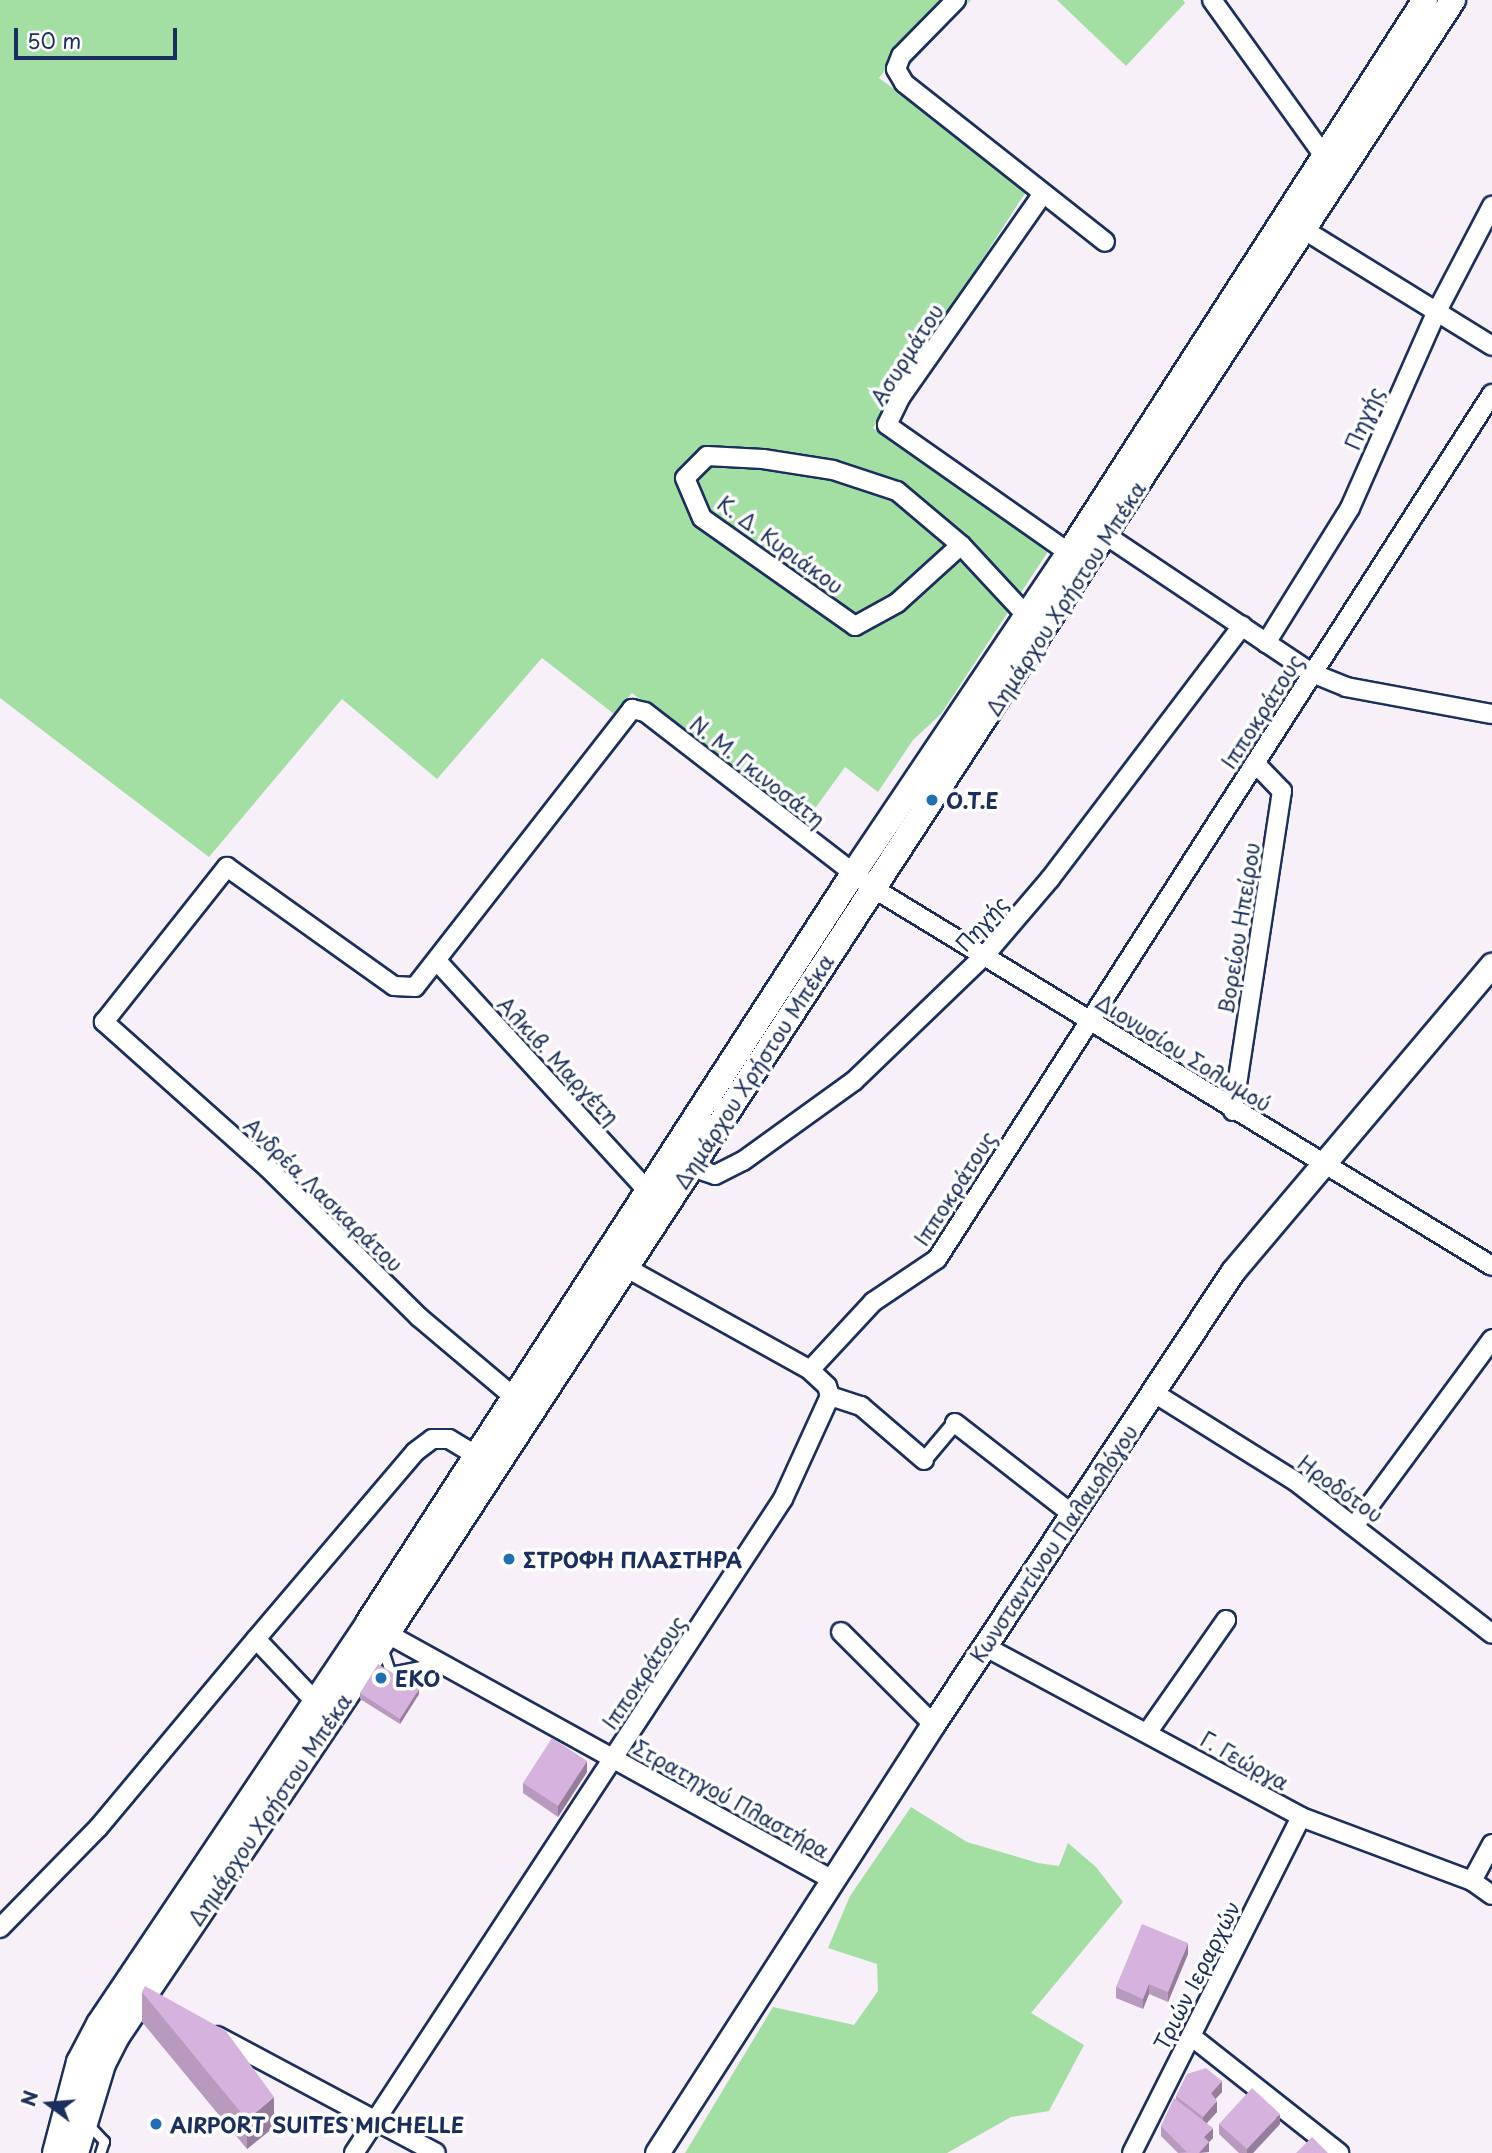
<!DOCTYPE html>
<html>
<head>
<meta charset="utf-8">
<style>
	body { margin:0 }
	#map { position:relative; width:1492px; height:2153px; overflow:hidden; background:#f7f0f8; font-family:"Playpen Sans",sans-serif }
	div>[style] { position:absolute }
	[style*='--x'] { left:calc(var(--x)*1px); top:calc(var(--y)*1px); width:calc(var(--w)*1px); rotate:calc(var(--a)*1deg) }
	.green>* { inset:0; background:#a3dea3 }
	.roads { filter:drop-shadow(2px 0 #1b2f5e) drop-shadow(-2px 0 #1b2f5e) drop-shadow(0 2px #1b2f5e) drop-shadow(0 -2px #1b2f5e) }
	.service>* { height:9px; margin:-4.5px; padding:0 4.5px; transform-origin:4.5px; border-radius:4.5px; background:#fff }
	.pedestrian>* { height:14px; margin:-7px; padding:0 7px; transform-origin:7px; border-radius:7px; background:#fff }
	.minor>* { height:18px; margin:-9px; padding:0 9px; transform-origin:9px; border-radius:9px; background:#fff }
	.tertiary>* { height:23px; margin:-11.5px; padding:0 11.5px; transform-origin:11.5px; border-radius:11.5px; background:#fff }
	.secondary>* { height:24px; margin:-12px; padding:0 12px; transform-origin:12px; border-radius:12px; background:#fff }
	.wall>* { inset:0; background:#b89abf }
	.shaded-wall>* { inset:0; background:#967d9b }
	.building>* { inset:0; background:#d6b3de }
	.dots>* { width:19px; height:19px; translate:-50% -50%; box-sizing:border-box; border:4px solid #fff; border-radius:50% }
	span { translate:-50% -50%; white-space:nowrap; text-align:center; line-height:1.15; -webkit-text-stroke:7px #fff; paint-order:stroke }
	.street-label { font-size:21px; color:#1b2f5e }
	.poi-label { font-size:21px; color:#1b2f5e; font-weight:700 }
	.left { translate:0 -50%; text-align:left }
	.north { position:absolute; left:14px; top:2069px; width:70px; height:70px; -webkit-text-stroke:5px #fff; paint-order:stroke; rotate:286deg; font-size:19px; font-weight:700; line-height:28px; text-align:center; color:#1b2f5e }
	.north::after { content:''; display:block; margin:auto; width:24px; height:32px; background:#1b2f5e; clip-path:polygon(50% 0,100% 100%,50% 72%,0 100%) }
	.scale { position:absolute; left:14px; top:28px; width:163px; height:32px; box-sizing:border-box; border:4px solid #1b2f5e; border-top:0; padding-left:9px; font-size:21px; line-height:24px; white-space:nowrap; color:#1b2f5e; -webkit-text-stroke:5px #fff; paint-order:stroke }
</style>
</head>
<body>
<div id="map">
	<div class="green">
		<div style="clip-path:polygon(0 0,971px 0,907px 68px,890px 64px,879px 78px,1029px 187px,873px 428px,1049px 550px,941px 714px,913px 740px,878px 792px,845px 767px,803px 825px,632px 693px,614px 714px,542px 658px,437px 779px,342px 699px,209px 857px,0 698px)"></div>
		<div style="clip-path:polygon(1057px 0,1183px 0,1185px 3px,1126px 66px)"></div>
		<div style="clip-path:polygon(911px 1807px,967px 1842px,1038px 1863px,1059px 1866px,1068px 1843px,1096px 1867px,1123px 1902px,1031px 2013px,1084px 2045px,1049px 2111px,1011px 2117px,947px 2153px,685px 2153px,773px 2007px,854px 2025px,878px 1991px,877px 1964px,828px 1948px,850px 1896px)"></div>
	</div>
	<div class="roads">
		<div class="service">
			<div style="--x:382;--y:1647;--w:26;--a:72"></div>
			<div style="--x:390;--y:1672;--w:9;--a:126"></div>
			<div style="--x:390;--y:1672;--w:47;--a:-11.1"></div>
			<div style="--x:87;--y:2123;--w:25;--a:47"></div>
			<div style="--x:104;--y:2141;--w:13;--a:108"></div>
		</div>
		<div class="pedestrian">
			<div style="--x:924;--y:1460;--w:48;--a:-50"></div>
		</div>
		<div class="minor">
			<div style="--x:956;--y:0;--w:78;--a:134.5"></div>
			<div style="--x:901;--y:56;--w:14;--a:111"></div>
			<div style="--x:896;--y:69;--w:16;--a:60"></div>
			<div style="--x:904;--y:83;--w:256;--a:38.3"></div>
			<div style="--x:1212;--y:0;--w:192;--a:54.3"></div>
			<div style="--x:1042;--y:195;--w:246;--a:125"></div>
			<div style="--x:901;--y:396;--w:32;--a:116"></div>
			<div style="--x:887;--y:425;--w:223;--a:35.1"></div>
			<div style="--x:1293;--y:223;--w:234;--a:31.7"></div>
			<div style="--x:1107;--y:536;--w:247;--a:33.8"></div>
			<div style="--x:1312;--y:673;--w:37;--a:22"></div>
			<div style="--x:1346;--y:687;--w:148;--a:10.5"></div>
			<div style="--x:961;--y:545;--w:86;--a:137.8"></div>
			<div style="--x:897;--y:603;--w:48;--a:151.3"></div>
			<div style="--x:855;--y:626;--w:187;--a:-144.8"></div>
			<div style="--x:702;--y:518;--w:43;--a:-113"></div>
			<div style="--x:685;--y:478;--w:31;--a:-45"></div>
			<div style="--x:707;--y:456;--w:56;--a:3.1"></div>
			<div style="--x:763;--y:459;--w:71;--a:8.9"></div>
			<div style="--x:833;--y:470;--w:67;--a:18.2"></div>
			<div style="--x:897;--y:491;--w:84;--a:40.2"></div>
			<div style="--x:961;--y:545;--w:97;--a:47.1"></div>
			<div style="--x:1266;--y:643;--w:159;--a:-58.1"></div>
			<div style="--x:1350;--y:508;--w:215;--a:-66.2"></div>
			<div style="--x:1437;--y:311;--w:119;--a:-62.4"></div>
			<div style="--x:437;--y:961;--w:311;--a:47.5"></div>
			<div style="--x:1233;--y:1111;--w:324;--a:-81.3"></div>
			<div style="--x:1282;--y:791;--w:39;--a:-134"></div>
			<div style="--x:691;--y:1167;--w:25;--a:18"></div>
			<div style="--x:715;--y:1175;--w:31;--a:-27"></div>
			<div style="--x:743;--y:1161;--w:137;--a:-35.8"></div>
			<div style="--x:854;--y:1081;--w:182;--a:-43.9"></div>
			<div style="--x:985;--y:955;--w:100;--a:-49.5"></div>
			<div style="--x:1050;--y:879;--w:318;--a:-52.8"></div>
			<div style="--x:625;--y:1267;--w:212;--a:29.1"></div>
			<div style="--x:1154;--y:1393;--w:166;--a:32"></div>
			<div style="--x:1295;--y:1481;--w:249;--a:37.8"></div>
			<div style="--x:830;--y:1396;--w:33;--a:18"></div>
			<div style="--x:861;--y:1406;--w:83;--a:40.6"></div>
			<div style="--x:514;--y:1397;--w:124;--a:-139.9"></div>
			<div style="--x:419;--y:1317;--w:212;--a:-135.4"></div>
			<div style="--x:268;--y:1168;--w:220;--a:-138.3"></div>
			<div style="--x:104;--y:1022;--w:198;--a:-51.6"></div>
			<div style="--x:227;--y:867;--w:205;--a:35.5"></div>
			<div style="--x:394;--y:986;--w:21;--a:3"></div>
			<div style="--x:415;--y:987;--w:353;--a:-52"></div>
			<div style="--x:632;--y:709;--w:13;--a:13"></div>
			<div style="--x:645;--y:712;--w:288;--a:37.7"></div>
			<div style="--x:873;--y:888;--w:725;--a:31.41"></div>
			<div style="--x:955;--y:1423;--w:148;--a:37.9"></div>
			<div style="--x:1355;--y:1525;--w:231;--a:-53.6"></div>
			<div style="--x:377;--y:1628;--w:521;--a:28.93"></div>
			<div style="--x:841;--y:1632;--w:130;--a:45"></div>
			<div style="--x:256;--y:1639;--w:245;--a:-49.6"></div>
			<div style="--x:415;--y:1452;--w:21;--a:-37"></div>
			<div style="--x:432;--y:1439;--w:17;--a:0"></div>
			<div style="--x:449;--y:1439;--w:31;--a:31"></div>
			<div style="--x:984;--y:1646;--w:360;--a:28.3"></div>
			<div style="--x:1301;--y:1817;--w:183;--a:20.5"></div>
			<div style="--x:1472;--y:1881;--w:24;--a:35"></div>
			<div style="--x:1147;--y:1733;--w:138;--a:-55"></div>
			<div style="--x:1472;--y:1881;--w:42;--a:-61.6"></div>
			<div style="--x:0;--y:1928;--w:140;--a:-45.6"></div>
			<div style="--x:98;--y:1828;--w:246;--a:-50.1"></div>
			<div style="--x:256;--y:1639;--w:83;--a:46.5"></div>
			<div style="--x:217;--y:2036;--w:248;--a:28.1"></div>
			<div style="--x:1191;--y:2036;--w:189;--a:38.3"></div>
			<div style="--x:354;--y:2153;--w:782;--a:-56.74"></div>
			<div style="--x:783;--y:1499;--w:113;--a:-65.5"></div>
			<div style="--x:830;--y:1396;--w:10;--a:-107"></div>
			<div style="--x:827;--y:1386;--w:23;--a:-137"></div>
			<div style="--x:810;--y:1370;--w:93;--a:-47.2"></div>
			<div style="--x:873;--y:1302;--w:77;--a:-33.9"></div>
			<div style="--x:937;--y:1259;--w:1028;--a:-57.32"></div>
			<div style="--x:1132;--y:2153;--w:376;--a:-63.3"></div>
		</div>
		<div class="tertiary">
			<div style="--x:657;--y:2153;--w:510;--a:-57.24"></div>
			<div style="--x:933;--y:1724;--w:543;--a:-56.49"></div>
			<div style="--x:1233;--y:1271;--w:401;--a:-49.8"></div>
		</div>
		<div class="secondary">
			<div style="--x:55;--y:2153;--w:94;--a:-75.2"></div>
			<div style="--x:79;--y:2062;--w:43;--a:-62.2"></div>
			<div style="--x:99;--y:2024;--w:483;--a:-56.1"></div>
			<div style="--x:368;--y:1623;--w:892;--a:-57.08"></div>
			<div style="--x:853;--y:874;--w:387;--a:-56.1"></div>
			<div style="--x:1069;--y:553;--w:658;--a:-57.23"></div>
			<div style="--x:76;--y:2153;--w:93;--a:-73.1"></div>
			<div style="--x:103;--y:2064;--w:33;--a:-63"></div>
			<div style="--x:118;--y:2035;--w:483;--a:-56.1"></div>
			<div style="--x:387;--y:1634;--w:1951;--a:-56.88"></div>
		</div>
	</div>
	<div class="wall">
		<div style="clip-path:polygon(360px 1693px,419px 1694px,400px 1724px,360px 1699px)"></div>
		<div style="clip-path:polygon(587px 1772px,558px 1817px,523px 1793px,523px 1783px)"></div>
		<div style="clip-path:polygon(1188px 1954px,1168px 2002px,1149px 1994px,1143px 2009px,1116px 1998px,1116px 1987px)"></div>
		<div style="clip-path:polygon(142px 1992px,274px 2127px,247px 2149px,142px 2022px)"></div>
		<div style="clip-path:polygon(1222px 2092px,1215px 2099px,1217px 2112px,1207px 2123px,1213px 2138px,1209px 2142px,1209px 2152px,1178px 2153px,1161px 2136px,1161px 2126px,1176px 2100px,1176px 2096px)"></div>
		<div style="clip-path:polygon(1219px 2124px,1280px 2124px,1253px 2153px,1239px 2153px,1219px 2134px)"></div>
	</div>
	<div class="shaded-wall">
		<div style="clip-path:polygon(419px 1689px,419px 1694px,400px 1724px,400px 1719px)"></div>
		<div style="clip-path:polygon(587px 1761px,587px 1772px,558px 1817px,558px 1806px)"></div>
		<div style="clip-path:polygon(1188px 1943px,1188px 1954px,1168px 2002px,1168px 1992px)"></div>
		<div style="clip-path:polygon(1149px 1984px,1149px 1994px,1143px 2009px,1143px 1999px)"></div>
		<div style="clip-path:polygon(1222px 2081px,1222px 2092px,1211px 2104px,1211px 2093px)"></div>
		<div style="clip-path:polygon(274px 2097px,274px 2127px,247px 2149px,247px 2120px)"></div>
		<div style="clip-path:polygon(1217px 2101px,1217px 2112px,1203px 2127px,1203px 2117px)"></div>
		<div style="clip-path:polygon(1280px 2114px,1280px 2124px,1253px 2153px,1247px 2153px,1247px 2149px)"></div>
		<div style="clip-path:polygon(1213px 2128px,1213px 2138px,1209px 2142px,1209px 2152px,1199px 2153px,1204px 2137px)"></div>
	</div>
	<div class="building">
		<div style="clip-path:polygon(378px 1664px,419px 1689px,400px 1719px,360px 1693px)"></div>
		<div style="clip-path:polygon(552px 1738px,587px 1761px,558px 1806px,523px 1783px)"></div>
		<div style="clip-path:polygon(1142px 1924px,1188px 1943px,1168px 1992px,1149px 1984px,1143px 1999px,1116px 1987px)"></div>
		<div style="clip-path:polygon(145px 1986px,226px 2031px,274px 2097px,247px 2120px,142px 1992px)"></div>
		<div style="clip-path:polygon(1206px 2068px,1222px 2081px,1211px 2093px,1217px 2101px,1203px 2117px,1176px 2096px,1187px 2074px)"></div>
		<div style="clip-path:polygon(1252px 2088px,1280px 2114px,1247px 2149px,1219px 2124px)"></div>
		<div style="clip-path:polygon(1174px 2098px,1213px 2128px,1204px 2137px,1209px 2142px,1199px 2153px,1188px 2153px,1161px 2126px)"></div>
		<div style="clip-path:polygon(1312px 2137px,1328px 2153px,1296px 2153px)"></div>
	</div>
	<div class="dots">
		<div style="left:932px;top:800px;background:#1f6fb2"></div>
		<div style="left:509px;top:1559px;background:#1f6fb2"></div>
		<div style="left:381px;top:1678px;background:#1f6fb2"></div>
		<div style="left:156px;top:2124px;background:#1f6fb2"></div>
	</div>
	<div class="street-label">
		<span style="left:906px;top:354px;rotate:-57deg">Ασυρμάτου</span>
		<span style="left:1363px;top:418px;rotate:-67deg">Πηγής</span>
		<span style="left:781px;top:544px;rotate:36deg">Κ. Δ. Κυριάκου</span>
		<span style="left:1065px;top:598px;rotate:-57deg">Δημάρχου Χρήστου Μπέκα</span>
		<span style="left:1261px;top:711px;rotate:-57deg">Ιπποκράτους</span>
		<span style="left:758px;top:771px;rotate:38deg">Ν. Μ. Γκινοσάτη</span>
		<span style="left:981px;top:923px;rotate:-48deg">Πηγής</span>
		<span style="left:1238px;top:928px;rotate:-81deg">Βορείου Ηπείρου</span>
		<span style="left:1184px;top:1052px;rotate:32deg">Διονυσίου Σολωμού</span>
		<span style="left:559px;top:1060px;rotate:47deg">Αλκιβ. Μαργέτη</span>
		<span style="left:753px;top:1071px;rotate:-57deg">Δημάρχου Χρήστου Μπέκα</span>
		<span style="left:954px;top:1188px;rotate:-57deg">Ιπποκράτους</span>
		<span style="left:324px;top:1194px;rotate:44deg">Ανδρέα Λασκαράτου</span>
		<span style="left:1341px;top:1488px;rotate:36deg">Ηροδότου</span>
		<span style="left:1053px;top:1543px;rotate:-56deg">Κωνσταντίνου Παλαιολόγου</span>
		<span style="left:643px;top:1672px;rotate:-56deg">Ιπποκράτους</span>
		<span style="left:1245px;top:1760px;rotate:29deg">Γ. Γεώργα</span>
		<span style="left:732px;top:1798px;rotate:29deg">Στρατηγού Πλαστήρα</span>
		<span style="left:269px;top:1809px;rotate:-56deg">Δημάρχου Χρήστου Μπέκα</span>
		<span style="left:1196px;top:1975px;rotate:-63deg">Τριών Ιεραρχών</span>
	</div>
	<div class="poi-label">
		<span class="left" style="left:946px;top:800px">Ο.Τ.Ε</span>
		<span class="left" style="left:523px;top:1559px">ΣΤΡΟΦΗ ΠΛΑΣΤΗΡΑ</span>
		<span class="left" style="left:395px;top:1678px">ΕΚΟ</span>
		<span class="left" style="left:170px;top:2124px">AIRPORT SUITES MICHELLE</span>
	</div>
	<div class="north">N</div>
	<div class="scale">50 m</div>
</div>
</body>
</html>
